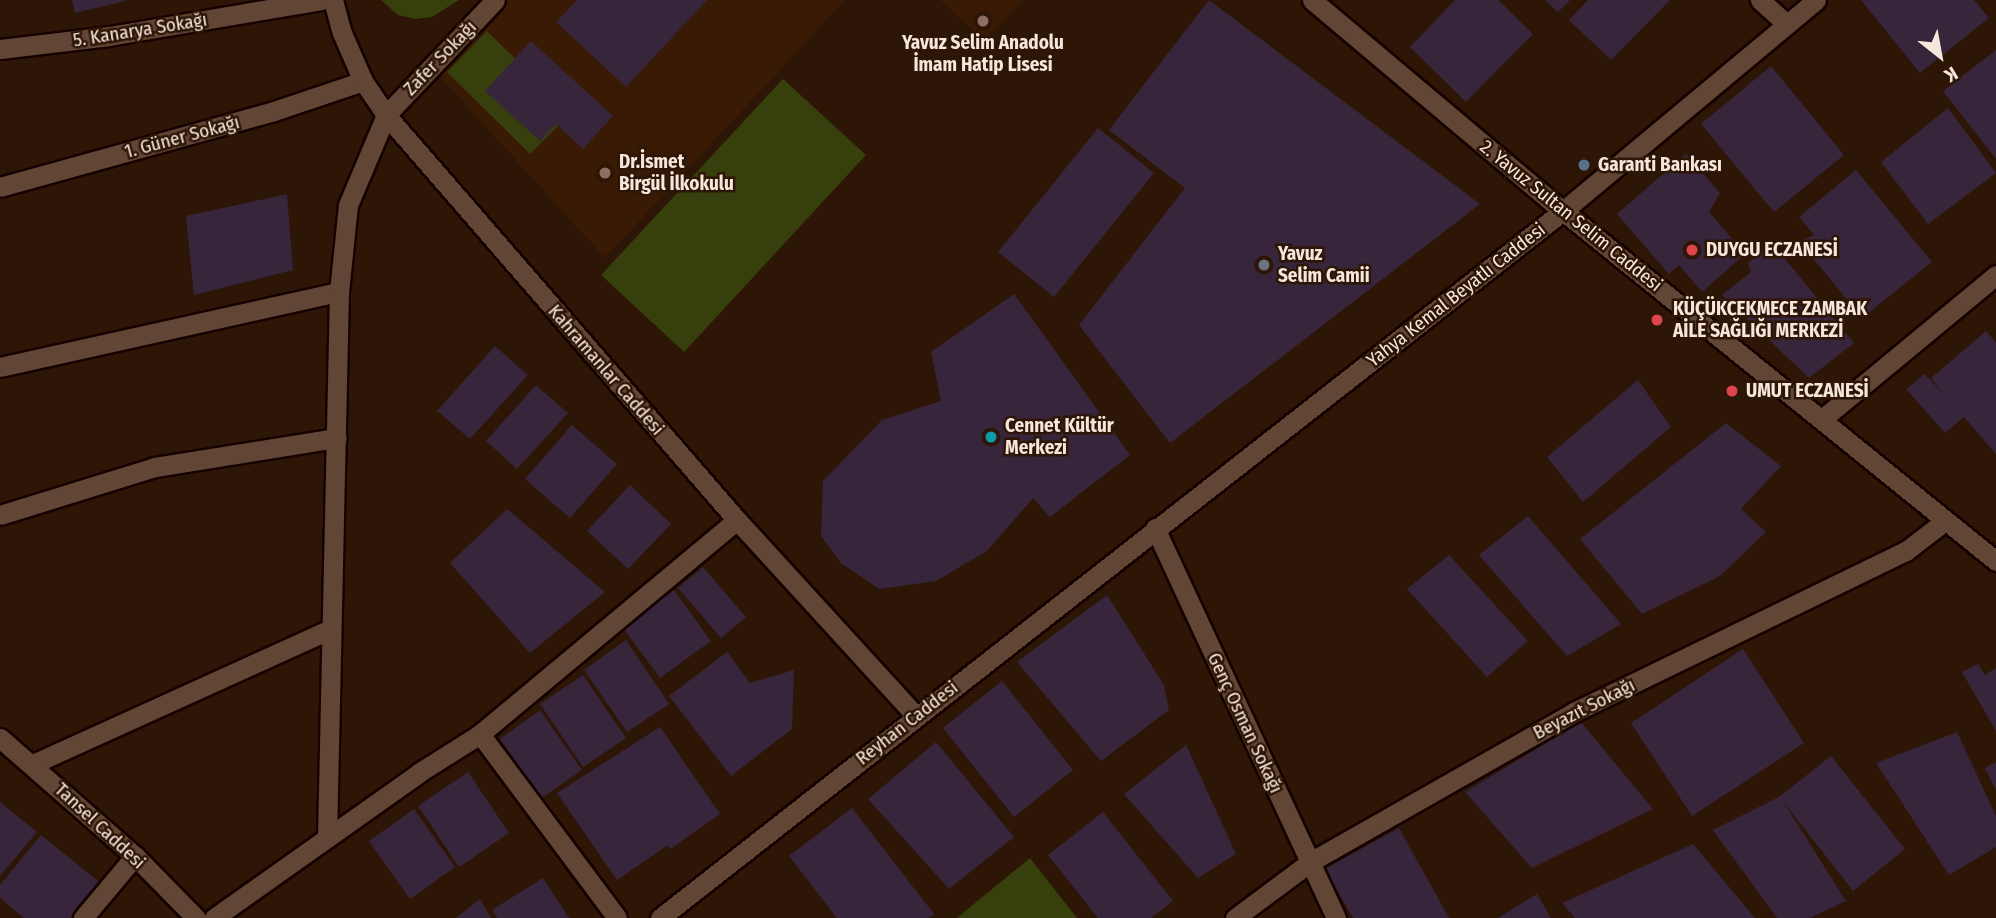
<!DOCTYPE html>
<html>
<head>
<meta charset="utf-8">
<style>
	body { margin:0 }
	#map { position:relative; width:1996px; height:918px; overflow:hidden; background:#2e1606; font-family:"Fira Sans Condensed",sans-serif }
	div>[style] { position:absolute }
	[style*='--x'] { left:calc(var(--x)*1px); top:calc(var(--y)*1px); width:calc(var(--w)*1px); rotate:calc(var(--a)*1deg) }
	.built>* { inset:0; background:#381a05 }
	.green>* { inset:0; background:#373f0c }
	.building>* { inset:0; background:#37253c }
	.roads { filter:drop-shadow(2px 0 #150200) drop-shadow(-2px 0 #150200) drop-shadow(0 2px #150200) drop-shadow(0 -2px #150200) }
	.minor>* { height:19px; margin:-9.5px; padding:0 9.5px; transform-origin:9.5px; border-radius:9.5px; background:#624635 }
	.tertiary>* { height:19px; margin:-9.5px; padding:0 9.5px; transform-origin:9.5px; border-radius:9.5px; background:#624635 }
	.dots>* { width:19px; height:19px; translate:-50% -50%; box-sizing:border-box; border:4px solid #2e1606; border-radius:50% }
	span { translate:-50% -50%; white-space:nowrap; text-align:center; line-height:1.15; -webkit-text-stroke:5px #2e1606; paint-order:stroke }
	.street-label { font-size:19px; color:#f7e6dc }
	.poi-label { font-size:19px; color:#f7e6dc; font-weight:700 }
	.left { translate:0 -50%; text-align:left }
	.north { position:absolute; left:1905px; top:21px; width:70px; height:70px; -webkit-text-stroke:5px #2e1606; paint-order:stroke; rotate:149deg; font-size:19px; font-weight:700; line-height:28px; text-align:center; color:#f7e6dc }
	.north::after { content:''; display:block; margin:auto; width:24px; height:32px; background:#f7e6dc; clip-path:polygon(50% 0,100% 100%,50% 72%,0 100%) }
</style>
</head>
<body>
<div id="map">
	<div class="built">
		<div style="clip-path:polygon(501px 0,845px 0,605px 258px,442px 79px,440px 66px)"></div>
		<div style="clip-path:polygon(940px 0,1023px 0,985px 41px)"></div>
	</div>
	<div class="green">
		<div style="clip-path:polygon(381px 0,459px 0,432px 17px,415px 19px,398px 15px)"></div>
		<div style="clip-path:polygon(487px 31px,571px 113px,530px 154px,447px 72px)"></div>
		<div style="clip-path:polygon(783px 79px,866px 155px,684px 352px,601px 275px)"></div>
		<div style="clip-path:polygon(1030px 858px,1077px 918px,957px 918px)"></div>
	</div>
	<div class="building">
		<div style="clip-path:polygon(72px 0,124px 0,125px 1px,75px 13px)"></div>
		<div style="clip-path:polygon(577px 0,707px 0,626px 87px,556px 22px)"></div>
		<div style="clip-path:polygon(1209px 0,1480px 204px,1170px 443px,1079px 325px,1185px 188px,1109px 130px)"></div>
		<div style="clip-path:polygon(1455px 0,1498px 0,1533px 34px,1466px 102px,1410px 47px)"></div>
		<div style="clip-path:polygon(1545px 0,1570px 0,1558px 12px)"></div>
		<div style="clip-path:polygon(1588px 0,1670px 0,1611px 60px,1569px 20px)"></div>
		<div style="clip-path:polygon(1861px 0,1974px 0,1989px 18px,1920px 73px)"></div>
		<div style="clip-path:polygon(531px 41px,613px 116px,583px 149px,556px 124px,540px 141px,485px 91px)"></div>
		<div style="clip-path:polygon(1996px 50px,1996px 159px,1943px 91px)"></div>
		<div style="clip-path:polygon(1771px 66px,1844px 155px,1774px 212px,1701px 124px)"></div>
		<div style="clip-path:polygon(1948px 108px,1996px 173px,1928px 224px,1881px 162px)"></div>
		<div style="clip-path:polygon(1098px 128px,1154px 173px,1054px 297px,998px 252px)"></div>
		<div style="clip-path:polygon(1686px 154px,1720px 193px,1709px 212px,1745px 254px,1702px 292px,1679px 265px,1669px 274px,1617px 214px)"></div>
		<div style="clip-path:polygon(1856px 170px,1932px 262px,1862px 318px,1799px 241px,1814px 235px,1799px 217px)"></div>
		<div style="clip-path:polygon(287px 194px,293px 270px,194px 295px,186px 216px)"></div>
		<div style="clip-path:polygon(1772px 243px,1854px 343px,1809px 378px,1722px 295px,1751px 272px,1748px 263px)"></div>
		<div style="clip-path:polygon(1014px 294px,1130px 455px,1050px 517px,1033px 498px,987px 551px,936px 581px,879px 589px,841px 563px,821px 536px,823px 481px,882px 420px,941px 401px,931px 352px)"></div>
		<div style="clip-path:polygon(1986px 331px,1996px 343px,1996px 454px,1964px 417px,1945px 433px,1906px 389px,1925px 374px,1945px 396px,1931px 378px)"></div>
		<div style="clip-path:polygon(495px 346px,528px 375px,470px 439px,437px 411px)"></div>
		<div style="clip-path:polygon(1638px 380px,1671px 427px,1583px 502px,1547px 457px)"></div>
		<div style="clip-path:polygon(536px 385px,568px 413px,517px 469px,486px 441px)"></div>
		<div style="clip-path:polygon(1726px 423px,1781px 466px,1741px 509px,1766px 532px,1720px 576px,1642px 614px,1580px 539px)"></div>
		<div style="clip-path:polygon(572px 425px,617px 464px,570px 518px,525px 479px)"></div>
		<div style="clip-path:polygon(630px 485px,671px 524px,628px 569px,587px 531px)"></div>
		<div style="clip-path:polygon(507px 509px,605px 592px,530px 653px,450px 563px)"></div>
		<div style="clip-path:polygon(1528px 516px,1621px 624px,1567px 656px,1479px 555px)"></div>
		<div style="clip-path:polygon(1449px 555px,1528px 641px,1487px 677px,1407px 589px)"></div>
		<div style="clip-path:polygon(703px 567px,746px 617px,721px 638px,678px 588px)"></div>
		<div style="clip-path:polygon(674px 590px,711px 641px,660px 678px,623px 628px)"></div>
		<div style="clip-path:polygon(1107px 595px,1164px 685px,1169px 710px,1101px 761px,1017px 662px)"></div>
		<div style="clip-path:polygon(626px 640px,669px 704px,627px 732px,584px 670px)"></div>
		<div style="clip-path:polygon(1743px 649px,1804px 743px,1692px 816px,1631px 723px)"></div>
		<div style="clip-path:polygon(727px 652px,750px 683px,794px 670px,792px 729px,731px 776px,669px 696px)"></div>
		<div style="clip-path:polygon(1978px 664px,1985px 675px,1996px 668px,1996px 731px,1962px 672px)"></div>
		<div style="clip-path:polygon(583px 675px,626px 738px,583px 767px,540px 704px)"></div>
		<div style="clip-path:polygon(1002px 681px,1073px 770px,1014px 817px,943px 728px)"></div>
		<div style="clip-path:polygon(540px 710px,582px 770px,542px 798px,500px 739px)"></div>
		<div style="clip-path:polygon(1581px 722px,1653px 809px,1532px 868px,1465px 792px)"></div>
		<div style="clip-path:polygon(660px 727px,720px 814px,670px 849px,668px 845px,617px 880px,557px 793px)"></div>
		<div style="clip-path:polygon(1957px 732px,1996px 816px,1996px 847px,1949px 875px,1876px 763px)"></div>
		<div style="clip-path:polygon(936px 742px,1014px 837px,949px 889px,868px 799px)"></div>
		<div style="clip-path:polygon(1186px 745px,1236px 854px,1198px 878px,1124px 794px)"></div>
		<div style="clip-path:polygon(1831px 756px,1905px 849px,1853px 891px,1782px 800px,1846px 901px,1810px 918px,1777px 918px,1713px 830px,1779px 797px)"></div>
		<div style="clip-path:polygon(1996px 762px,1996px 790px,1985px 768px)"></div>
		<div style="clip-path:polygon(468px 772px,509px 833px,459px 867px,418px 806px)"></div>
		<div style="clip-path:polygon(0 802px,37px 832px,0 876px)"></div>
		<div style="clip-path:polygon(852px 808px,934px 914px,929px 918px,837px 918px,789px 856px)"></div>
		<div style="clip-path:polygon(414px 809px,455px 867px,410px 899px,369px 841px)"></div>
		<div style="clip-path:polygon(1103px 812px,1173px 901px,1151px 918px,1098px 918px,1048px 855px)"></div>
		<div style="clip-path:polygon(1399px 828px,1449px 918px,1353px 918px,1325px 869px)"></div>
		<div style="clip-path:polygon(41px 835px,99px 882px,70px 918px,24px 918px,0 898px,0 885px)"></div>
		<div style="clip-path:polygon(1693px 844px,1755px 918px,1575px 918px,1562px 903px)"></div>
		<div style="clip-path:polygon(543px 878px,569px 918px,497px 918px,492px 910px)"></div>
		<div style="clip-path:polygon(1537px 894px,1551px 918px,1498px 918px)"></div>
		<div style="clip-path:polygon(480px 899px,491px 918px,456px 918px)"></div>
	</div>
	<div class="roads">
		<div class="minor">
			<div style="--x:1760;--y:0;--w:36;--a:42"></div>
			<div style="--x:0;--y:49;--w:110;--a:-6.8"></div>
			<div style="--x:109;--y:36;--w:215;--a:-9.6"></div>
			<div style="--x:0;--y:187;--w:284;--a:-15.5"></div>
			<div style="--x:274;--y:111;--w:94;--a:-18.6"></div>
			<div style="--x:0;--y:367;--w:347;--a:-12.5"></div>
			<div style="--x:1822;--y:419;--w:226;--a:-39.6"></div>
			<div style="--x:0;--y:515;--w:162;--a:-17.2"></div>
			<div style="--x:155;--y:467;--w:184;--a:-9.1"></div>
			<div style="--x:1155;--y:528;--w:430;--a:65.1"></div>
			<div style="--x:480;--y:734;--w:229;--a:53.3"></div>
			<div style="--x:33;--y:764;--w:327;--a:-24.4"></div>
			<div style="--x:327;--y:837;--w:545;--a:-88.74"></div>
			<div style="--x:339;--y:292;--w:87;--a:-84.1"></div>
			<div style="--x:348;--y:205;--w:98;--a:-67.1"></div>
			<div style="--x:386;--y:115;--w:158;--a:-46.5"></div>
			<div style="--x:83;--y:918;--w:81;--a:-50"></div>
			<div style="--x:214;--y:918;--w:252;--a:-35.3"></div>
			<div style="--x:420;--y:772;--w:71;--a:-32.3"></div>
			<div style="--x:480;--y:734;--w:334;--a:-39.8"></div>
			<div style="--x:1235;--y:918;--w:94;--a:-36.7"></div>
			<div style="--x:1310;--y:862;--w:304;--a:-29.6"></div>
			<div style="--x:1574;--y:712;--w:369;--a:-25.9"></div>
			<div style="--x:1906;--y:551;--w:49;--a:-37.6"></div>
		</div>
		<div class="tertiary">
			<div style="--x:333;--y:0;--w:34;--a:75"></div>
			<div style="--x:342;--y:33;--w:52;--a:66.4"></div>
			<div style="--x:363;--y:81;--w:41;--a:55.9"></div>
			<div style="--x:386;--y:115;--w:536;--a:49.09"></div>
			<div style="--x:737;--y:520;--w:265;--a:47.6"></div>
			<div style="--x:1312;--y:0;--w:328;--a:40.1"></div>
			<div style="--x:1563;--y:211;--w:557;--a:38.95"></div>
			<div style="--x:0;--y:738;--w:179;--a:41.2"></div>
			<div style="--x:135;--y:856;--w:87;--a:45.5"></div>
			<div style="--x:660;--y:918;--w:1147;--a:-38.06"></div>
			<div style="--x:1563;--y:211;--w:329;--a:-39.8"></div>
		</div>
	</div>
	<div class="dots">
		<div style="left:983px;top:21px;background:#8d6e63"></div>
		<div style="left:1584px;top:165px;background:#5c6f8a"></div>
		<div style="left:605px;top:173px;background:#8d6e63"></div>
		<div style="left:1692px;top:250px;background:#e0444e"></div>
		<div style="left:1264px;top:265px;background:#6b7280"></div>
		<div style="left:1657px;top:320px;background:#e0444e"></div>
		<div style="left:1732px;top:391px;background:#e0444e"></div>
		<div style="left:991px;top:437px;background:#0f9aa8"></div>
	</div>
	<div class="street-label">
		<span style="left:140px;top:30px;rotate:-9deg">5. Kanarya Sokağı</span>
		<span style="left:440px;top:58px;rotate:-46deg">Zafer Sokağı</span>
		<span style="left:182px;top:137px;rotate:-15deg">1. Güner Sokağı</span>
		<span style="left:1571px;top:216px;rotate:39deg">2. Yavuz Sultan Selim Caddesi</span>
		<span style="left:1456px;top:295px;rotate:-38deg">Yahya Kemal Beyatlı Caddesi</span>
		<span style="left:606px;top:370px;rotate:49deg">Kahramanlar Caddesi</span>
		<span style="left:1584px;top:709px;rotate:-27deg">Beyazıt Sokağı</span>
		<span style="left:907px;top:723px;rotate:-38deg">Reyhan Caddesi</span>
		<span style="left:1245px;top:723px;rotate:65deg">Genç Osman Sokağı</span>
		<span style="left:100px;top:826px;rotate:43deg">Tansel Caddesi</span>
	</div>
	<div class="poi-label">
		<span style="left:983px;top:54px">Yavuz Selim Anadolu<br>İmam Hatip Lisesi</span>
		<span class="left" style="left:619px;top:173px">Dr.İsmet<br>Birgül İlkokulu</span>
		<span class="left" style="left:1598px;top:165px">Garanti Bankası</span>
		<span class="left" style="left:1706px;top:250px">DUYGU ECZANESİ</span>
		<span class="left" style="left:1278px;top:265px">Yavuz<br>Selim Camii</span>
		<span class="left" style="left:1673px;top:320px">KÜÇÜKÇEKMECE ZAMBAK<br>AİLE SAĞLIĞI MERKEZİ</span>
		<span class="left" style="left:1746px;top:391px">UMUT ECZANESİ</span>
		<span class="left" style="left:1005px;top:437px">Cennet Kültür<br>Merkezi</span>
	</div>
	<div class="north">K</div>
</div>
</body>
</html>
